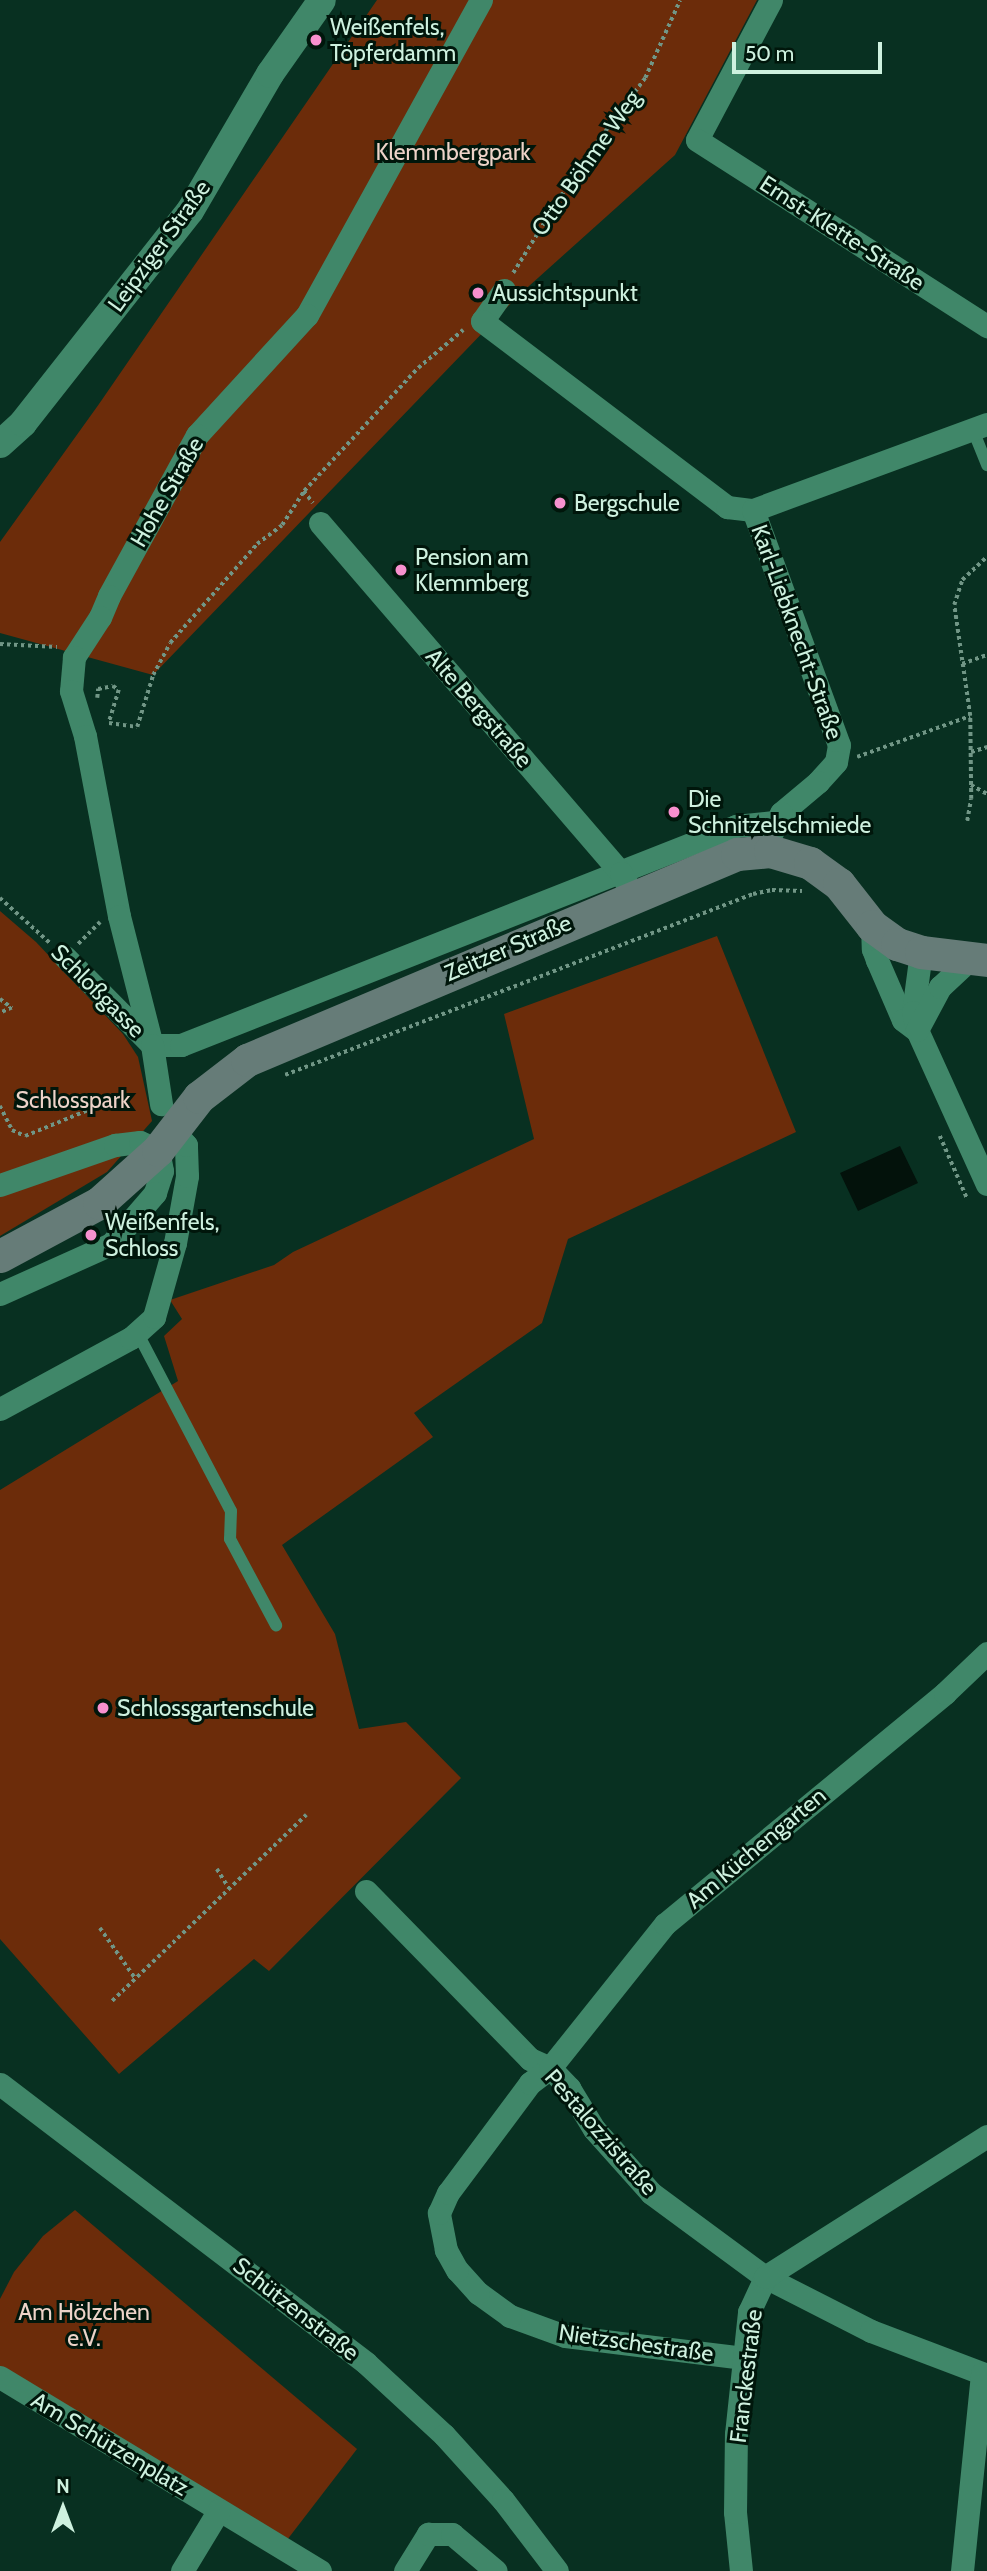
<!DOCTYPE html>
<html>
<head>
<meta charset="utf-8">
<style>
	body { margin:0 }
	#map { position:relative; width:987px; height:2571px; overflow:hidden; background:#083021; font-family:Cabin,sans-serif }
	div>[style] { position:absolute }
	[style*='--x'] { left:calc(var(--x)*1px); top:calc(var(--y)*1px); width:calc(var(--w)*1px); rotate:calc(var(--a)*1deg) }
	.green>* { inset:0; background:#6c2c0a }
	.water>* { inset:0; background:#03120b }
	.path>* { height:3.5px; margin-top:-1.75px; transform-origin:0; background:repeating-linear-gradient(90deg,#719686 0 3.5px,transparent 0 7px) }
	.service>* { height:12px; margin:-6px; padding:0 6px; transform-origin:6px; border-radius:6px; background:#408769 }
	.minor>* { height:23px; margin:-11.5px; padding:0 11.5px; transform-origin:11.5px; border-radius:11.5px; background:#408769 }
	.tertiary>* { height:28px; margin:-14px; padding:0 14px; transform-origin:14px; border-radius:14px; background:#408769 }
	.secondary>* { height:33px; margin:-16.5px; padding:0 16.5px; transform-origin:16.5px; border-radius:16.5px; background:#667c78 }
	.dots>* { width:19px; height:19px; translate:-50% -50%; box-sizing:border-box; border:4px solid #00160b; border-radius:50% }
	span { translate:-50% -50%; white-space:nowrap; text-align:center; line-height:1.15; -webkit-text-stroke:6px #00160b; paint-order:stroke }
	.poi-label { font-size:23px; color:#cef1df }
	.left { translate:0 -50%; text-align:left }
	.park-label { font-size:23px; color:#edd3c8 }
	.street-label { font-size:23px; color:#cef1df }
	.north { position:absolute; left:28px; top:2473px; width:70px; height:70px; -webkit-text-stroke:5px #00160b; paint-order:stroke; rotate:0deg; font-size:19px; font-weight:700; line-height:28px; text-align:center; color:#cef1df }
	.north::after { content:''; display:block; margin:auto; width:24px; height:32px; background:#cef1df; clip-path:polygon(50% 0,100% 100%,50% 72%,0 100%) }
	.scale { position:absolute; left:732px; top:42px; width:150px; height:32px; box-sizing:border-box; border:4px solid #cef1df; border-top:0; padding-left:9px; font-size:21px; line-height:24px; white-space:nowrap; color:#cef1df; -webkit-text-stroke:5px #00160b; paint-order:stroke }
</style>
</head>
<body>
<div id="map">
	<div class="green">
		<div style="clip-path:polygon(377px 0,757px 0,675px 155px,519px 295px,153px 675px,0 633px,0 542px,99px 404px)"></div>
		<div style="clip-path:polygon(0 911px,36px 942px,123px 1034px,138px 1057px,152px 1121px,107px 1172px,0 1236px)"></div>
		<div style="clip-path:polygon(717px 936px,796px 1132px,568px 1239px,542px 1323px,414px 1413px,433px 1437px,282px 1545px,335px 1634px,359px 1729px,406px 1722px,461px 1778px,269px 1971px,254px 1959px,119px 2074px,0 1939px,0 1490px,178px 1381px,164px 1336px,182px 1319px,170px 1300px,274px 1265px,293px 1252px,534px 1139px,504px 1014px)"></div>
		<div style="clip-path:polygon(75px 2210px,357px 2449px,287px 2540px,0 2369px,0 2299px,14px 2272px,43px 2236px)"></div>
	</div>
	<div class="water">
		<div style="clip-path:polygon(900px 1146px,918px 1183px,858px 1211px,840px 1173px)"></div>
	</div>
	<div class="path">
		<div style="--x:513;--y:273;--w:127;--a:-58.2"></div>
		<div style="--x:580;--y:165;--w:109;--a:-53.2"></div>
		<div style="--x:645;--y:78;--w:85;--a:-65.8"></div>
		<div style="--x:304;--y:491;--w:15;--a:53"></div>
		<div style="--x:0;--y:644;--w:57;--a:3"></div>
		<div style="--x:962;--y:664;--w:27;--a:-20"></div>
		<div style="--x:97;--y:698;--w:9;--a:-84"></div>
		<div style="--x:98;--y:689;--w:15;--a:-11"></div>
		<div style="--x:113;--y:686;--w:7;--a:34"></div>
		<div style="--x:119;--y:690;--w:34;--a:107"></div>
		<div style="--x:109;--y:723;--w:28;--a:8"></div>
		<div style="--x:137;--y:727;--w:54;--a:-72.9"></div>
		<div style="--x:153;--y:675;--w:36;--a:-62"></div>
		<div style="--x:170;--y:643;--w:132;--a:-48.7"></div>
		<div style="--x:257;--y:544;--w:31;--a:-37"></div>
		<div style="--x:282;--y:525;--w:40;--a:-57.1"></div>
		<div style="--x:304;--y:491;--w:168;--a:-47.2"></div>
		<div style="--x:418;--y:368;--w:59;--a:-40.2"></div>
		<div style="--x:971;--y:752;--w:17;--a:-17"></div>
		<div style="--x:857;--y:757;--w:120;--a:-19.9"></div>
		<div style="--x:971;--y:785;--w:18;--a:29"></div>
		<div style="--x:967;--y:821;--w:22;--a:-80"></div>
		<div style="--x:971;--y:799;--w:83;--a:-90.7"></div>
		<div style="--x:970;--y:716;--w:112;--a:-98.2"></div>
		<div style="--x:954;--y:605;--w:26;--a:-72"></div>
		<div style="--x:962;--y:580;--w:34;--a:-43"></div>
		<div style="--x:0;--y:898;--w:67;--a:42"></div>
		<div style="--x:78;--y:944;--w:31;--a:-45"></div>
		<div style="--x:0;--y:999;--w:15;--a:37"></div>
		<div style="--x:12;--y:1008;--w:13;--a:157"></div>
		<div style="--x:285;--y:1075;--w:502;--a:-21.14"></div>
		<div style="--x:753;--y:894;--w:19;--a:-12"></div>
		<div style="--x:772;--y:890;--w:30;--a:2"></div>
		<div style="--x:0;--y:1106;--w:27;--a:63"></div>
		<div style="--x:12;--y:1130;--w:14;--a:25"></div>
		<div style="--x:25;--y:1136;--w:68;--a:-22.4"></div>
		<div style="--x:940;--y:1136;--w:68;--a:66.5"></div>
		<div style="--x:217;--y:1869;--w:22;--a:58"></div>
		<div style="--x:100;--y:1928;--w:61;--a:55"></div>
		<div style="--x:112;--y:2001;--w:269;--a:-43.8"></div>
	</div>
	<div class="service">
		<div style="--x:973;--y:430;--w:38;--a:68"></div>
		<div style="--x:137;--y:1332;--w:202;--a:62.3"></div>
		<div style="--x:231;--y:1511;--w:28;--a:92"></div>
		<div style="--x:230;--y:1539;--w:98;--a:61.9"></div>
	</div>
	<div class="minor">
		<div style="--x:481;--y:0;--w:360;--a:118.9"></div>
		<div style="--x:307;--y:315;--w:163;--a:132.5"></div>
		<div style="--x:197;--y:435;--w:183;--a:118.7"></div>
		<div style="--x:109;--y:596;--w:23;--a:113"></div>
		<div style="--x:100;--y:617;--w:48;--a:123"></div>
		<div style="--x:74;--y:657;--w:34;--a:95"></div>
		<div style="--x:71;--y:691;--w:47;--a:72.7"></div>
		<div style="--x:85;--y:736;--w:183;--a:79.3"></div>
		<div style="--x:119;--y:916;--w:133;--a:75.7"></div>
		<div style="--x:152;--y:1045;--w:29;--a:0"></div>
		<div style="--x:181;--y:1045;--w:597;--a:-21.53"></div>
		<div style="--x:736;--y:826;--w:38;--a:-6"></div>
		<div style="--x:771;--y:0;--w:158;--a:117.9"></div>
		<div style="--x:697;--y:140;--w:345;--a:32.7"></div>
		<div style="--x:504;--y:290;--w:38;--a:125"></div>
		<div style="--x:482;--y:321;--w:308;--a:37.2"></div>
		<div style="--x:727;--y:507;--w:26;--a:7"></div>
		<div style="--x:753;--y:510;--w:250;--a:69.9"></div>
		<div style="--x:839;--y:745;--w:17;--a:100"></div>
		<div style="--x:836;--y:762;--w:27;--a:132"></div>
		<div style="--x:818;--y:782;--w:48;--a:140"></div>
		<div style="--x:781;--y:813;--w:23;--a:115"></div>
		<div style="--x:753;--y:510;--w:249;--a:-20.2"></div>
		<div style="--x:320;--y:523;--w:462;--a:49.3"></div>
		<div style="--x:621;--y:873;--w:15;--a:62"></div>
		<div style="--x:872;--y:926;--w:23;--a:88"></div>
		<div style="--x:873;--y:949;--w:12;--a:70"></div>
		<div style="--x:877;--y:960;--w:65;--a:66.6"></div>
		<div style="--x:903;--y:1020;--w:15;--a:37"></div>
		<div style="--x:921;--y:952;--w:61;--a:97.6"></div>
		<div style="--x:913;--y:1012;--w:18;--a:77"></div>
		<div style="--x:917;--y:1030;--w:169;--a:65.6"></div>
		<div style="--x:65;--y:957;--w:124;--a:45.3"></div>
		<div style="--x:152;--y:1045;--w:60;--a:81.3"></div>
		<div style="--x:917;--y:1030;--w:49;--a:-61.9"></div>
		<div style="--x:940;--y:987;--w:41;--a:-43"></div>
		<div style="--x:0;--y:1185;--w:122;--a:-19.2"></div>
		<div style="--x:115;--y:1145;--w:25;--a:-7"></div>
		<div style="--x:140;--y:1142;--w:20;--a:24"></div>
		<div style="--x:158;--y:1150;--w:21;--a:79"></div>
		<div style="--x:162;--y:1171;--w:23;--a:108"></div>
		<div style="--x:155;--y:1193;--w:67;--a:130.8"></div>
		<div style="--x:111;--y:1244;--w:122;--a:155.8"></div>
		<div style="--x:0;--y:1409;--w:149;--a:-28.5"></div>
		<div style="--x:131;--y:1338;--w:31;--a:-42"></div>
		<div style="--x:154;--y:1317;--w:77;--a:-74.2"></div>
		<div style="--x:175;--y:1243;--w:68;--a:-79.8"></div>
		<div style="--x:187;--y:1176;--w:31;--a:-92"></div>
		<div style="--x:186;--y:1145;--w:20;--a:-131"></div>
		<div style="--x:366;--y:1891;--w:235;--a:45.7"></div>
		<div style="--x:530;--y:2059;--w:22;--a:24"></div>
		<div style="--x:550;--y:2068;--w:28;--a:46"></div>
		<div style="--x:569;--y:2088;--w:48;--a:58.6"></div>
		<div style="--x:594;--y:2129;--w:86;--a:48.3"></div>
		<div style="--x:651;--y:2193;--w:142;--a:36.4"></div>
		<div style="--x:765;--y:2277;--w:119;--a:27"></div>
		<div style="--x:871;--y:2331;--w:124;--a:20.8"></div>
		<div style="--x:0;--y:2084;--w:460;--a:37.3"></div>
		<div style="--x:366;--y:2363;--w:106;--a:42.7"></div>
		<div style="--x:444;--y:2435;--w:88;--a:47.8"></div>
		<div style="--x:503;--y:2500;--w:89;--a:52.7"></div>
		<div style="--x:744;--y:2358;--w:180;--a:-173"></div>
		<div style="--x:565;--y:2336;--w:59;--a:-160"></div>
		<div style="--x:510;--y:2316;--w:39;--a:-144"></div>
		<div style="--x:478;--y:2293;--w:31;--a:-132"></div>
		<div style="--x:457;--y:2270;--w:23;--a:-119"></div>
		<div style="--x:446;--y:2250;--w:38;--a:-101"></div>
		<div style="--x:439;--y:2213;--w:22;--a:-66"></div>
		<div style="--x:448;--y:2193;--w:137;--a:-53.3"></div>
		<div style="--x:530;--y:2083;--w:25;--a:-37"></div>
		<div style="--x:550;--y:2068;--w:184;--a:-51.4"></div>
		<div style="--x:665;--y:1924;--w:363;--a:-39.5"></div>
		<div style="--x:945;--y:1693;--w:58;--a:-43.6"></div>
		<div style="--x:0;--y:2377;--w:374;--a:31.2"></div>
		<div style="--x:182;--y:2571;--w:71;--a:-58.8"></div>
		<div style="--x:405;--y:2571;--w:44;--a:-58.1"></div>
		<div style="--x:428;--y:2534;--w:24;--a:0"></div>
		<div style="--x:452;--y:2534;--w:57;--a:40.1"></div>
		<div style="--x:741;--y:2571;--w:59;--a:-95.8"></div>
		<div style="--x:735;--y:2512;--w:78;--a:-89.3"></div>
		<div style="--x:736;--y:2434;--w:123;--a:-83.9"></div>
		<div style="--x:749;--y:2312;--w:38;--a:-65"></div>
		<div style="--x:765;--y:2277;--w:263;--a:-32.4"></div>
		<div style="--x:962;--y:2571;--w:198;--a:-84.2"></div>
	</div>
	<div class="tertiary">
		<div style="--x:0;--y:444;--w:31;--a:-42"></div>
		<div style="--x:23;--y:423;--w:270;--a:-51.8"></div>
		<div style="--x:190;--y:211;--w:159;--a:-59.7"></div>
		<div style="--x:270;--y:74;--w:90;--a:-54.9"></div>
	</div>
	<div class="secondary">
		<div style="--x:0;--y:1256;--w:112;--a:-28.2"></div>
		<div style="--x:99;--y:1203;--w:79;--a:-41.9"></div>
		<div style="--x:158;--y:1150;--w:67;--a:-52.3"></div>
		<div style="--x:199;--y:1097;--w:61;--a:-37.6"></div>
		<div style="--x:247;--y:1060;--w:532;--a:-22.8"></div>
		<div style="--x:737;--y:854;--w:33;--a:-5"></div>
		<div style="--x:770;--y:851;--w:42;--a:16.7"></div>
		<div style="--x:810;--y:863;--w:36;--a:36"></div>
		<div style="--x:839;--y:884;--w:53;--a:51.8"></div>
		<div style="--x:872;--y:926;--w:31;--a:36"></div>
		<div style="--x:897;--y:944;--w:25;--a:18"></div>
		<div style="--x:921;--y:952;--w:66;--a:6.9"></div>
	</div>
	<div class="dots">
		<div style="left:316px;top:40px;background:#f790ce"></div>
		<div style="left:478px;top:293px;background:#f790ce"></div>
		<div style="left:560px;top:503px;background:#f790ce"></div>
		<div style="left:401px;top:570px;background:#f790ce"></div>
		<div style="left:674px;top:812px;background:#f790ce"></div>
		<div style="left:91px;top:1235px;background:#f790ce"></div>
		<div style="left:103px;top:1708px;background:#f790ce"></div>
	</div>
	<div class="poi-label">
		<span class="left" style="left:330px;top:40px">Weißenfels,<br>Töpferdamm</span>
		<span class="left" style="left:492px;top:293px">Aussichtspunkt</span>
		<span class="left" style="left:574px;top:503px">Bergschule</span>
		<span class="left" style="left:415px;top:570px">Pension am<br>Klemmberg</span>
		<span class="left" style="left:688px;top:812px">Die<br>Schnitzelschmiede</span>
		<span class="left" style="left:105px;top:1235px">Weißenfels,<br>Schloss</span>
		<span class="left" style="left:117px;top:1708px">Schlossgartenschule</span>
	</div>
	<div class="park-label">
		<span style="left:453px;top:152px">Klemmbergpark</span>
		<span style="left:73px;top:1100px">Schlosspark</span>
		<span style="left:84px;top:2325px">Am Hölzchen<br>e.V.</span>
	</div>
	<div class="street-label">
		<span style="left:586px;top:163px;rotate:-55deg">Otto Böhme Weg</span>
		<span style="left:842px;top:233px;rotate:33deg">Ernst-Klette-Straße</span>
		<span style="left:159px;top:246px;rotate:-54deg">Leipziger Straße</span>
		<span style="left:167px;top:492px;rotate:-60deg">Hohe Straße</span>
		<span style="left:797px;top:632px;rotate:70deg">Karl-Liebknecht-Straße</span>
		<span style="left:479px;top:708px;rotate:49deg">Alte Bergstraße</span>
		<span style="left:508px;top:948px;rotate:-23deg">Zeitzer Straße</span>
		<span style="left:98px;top:991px;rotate:45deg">Schloßgasse</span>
		<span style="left:756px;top:1848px;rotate:-40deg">Am Küchengarten</span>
		<span style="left:601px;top:2132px;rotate:49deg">Pestalozzistraße</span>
		<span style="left:296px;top:2309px;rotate:38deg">Schützenstraße</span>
		<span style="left:636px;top:2343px;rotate:8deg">Nietzschestraße</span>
		<span style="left:746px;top:2376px;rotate:-83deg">Franckestraße</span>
		<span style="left:110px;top:2444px;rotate:31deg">Am Schützenplatz</span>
	</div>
	<div class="north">N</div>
	<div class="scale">50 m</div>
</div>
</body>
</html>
